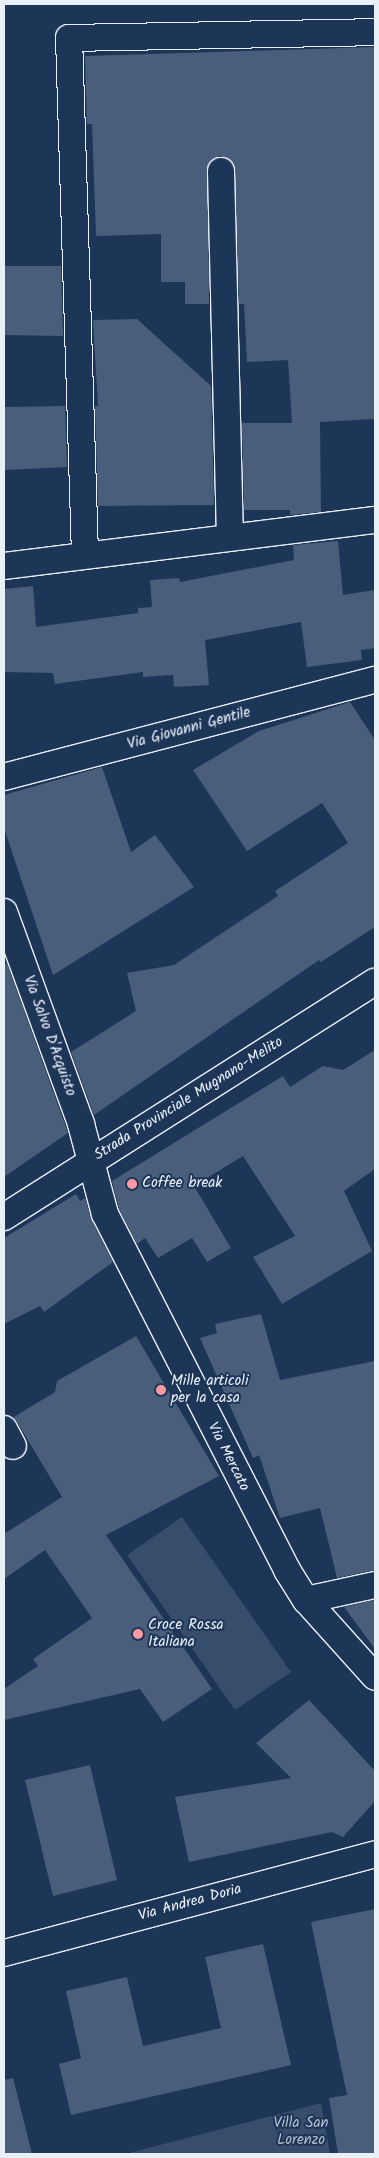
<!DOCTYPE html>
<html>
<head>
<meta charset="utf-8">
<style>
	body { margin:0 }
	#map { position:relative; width:379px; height:2158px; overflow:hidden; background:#1d3557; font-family:Kalam,sans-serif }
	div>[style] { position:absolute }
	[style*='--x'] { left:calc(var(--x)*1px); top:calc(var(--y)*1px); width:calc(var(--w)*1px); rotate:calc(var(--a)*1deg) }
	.green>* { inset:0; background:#374d6c }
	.building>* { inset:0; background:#495e7a }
	.roads { filter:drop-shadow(1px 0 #e8f1f8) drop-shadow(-1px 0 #e8f1f8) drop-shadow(0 1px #e8f1f8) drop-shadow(0 -1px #e8f1f8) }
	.minor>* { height:26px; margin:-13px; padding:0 13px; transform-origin:13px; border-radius:13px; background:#1d3557 }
	.dots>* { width:14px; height:14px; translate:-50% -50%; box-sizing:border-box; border:2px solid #1d3557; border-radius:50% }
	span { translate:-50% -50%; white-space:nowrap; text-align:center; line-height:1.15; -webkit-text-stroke:4px #1d3557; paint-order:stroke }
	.street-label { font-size:15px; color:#e8f1f8 }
	.poi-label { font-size:15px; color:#e8f1f8 }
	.left { translate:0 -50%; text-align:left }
	.park-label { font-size:15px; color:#b3c0ce }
	.frame { position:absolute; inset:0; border:5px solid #e8f1f8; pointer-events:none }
</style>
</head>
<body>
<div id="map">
	<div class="green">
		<div style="clip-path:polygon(182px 1517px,291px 1672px,235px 1710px,127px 1555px)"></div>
		<div style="clip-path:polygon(321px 2103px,330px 2154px,125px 2154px)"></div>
	</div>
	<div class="building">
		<div style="clip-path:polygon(375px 47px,375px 419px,320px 422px,321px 512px,290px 515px,290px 510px,244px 510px,242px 423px,292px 423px,288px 360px,247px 362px,244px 304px,239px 304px,234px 164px,220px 156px,208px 164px,209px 304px,185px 304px,185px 282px,161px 282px,161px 234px,96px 236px,92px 124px,87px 124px,85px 56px)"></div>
		<div style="clip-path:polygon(4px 266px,61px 266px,63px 336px,4px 335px)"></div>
		<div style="clip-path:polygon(137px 319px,211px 386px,214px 505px,98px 506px,95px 406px,98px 406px,93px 320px)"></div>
		<div style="clip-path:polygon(65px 406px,67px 467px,4px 470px,4px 407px)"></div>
		<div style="clip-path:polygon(338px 541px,343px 595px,375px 590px,375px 648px,361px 650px,362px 660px,307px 667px,301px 622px,205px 640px,209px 685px,174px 687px,173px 675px,143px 677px,143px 672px,55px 684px,53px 673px,4px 672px,4px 589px,33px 586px,36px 627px,138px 613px,138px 608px,152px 607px,150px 580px,179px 578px,180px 582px,294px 560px,293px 545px)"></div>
		<div style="clip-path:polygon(350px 702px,375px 740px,375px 927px,321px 962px,319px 960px,94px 1115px,71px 1052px,136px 1011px,127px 973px,174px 965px,278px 896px,275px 891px,348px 843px,322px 803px,247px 851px,193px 770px,259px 731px)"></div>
		<div style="clip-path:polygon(102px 767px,131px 852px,155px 835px,194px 887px,53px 975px,4px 828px,4px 795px)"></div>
		<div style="clip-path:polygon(7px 963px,68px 1133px,4px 1177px,4px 964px)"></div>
		<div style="clip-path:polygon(375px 1050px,375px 1169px,344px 1191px,372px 1251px,282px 1304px,253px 1257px,295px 1236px,243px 1156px,194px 1186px,231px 1248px,207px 1262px,192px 1238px,158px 1258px,145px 1238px,137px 1244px,119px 1209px,112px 1181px,283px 1076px,290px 1087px,323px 1066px,343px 1070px)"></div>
		<div style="clip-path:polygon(76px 1194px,80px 1201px,85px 1198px,92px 1221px,113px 1262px,44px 1312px,40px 1306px,4px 1324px,4px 1238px)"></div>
		<div style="clip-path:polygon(261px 1314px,280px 1380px,375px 1361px,375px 1570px,337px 1578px,320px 1508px,280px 1518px,259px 1455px,253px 1458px,200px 1338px,217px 1333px,215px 1324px)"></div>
		<div style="clip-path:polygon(136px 1336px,219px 1476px,106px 1535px,212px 1689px,163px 1722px,140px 1689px,4px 1720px,4px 1689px,38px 1666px,33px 1659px,92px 1618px,45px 1550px,4px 1579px,4px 1534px,62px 1497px,14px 1417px,55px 1392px,57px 1381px)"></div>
		<div style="clip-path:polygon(375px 1600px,375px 1649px,344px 1607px)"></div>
		<div style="clip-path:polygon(309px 1700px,375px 1771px,375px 1801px,343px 1837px,332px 1832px,189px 1862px,175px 1797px,291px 1778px,256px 1743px)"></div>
		<div style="clip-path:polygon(90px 1765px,117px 1880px,53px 1896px,25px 1780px)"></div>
		<div style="clip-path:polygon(375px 1909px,375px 2154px,338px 2154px,329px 2098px,347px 2095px,311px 1922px)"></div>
		<div style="clip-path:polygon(263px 1944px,291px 2065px,71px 2115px,59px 2064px,81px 2058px,66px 1991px,127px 1977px,143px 2046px,221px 2028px,205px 1957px)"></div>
		<div style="clip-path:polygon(13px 2078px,32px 2154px,4px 2154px,4px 2080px)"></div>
	</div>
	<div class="roads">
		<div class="minor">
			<div style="--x:221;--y:171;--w:366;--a:88.6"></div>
			<div style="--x:85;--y:555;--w:517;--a:-91.77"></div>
			<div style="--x:69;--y:38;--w:306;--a:-1.1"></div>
			<div style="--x:4;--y:566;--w:374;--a:-7.1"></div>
			<div style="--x:4;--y:777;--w:383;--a:-14.7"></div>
			<div style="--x:4;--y:912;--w:226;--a:70"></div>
			<div style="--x:81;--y:1124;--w:93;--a:75.1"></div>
			<div style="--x:105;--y:1214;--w:400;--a:62.9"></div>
			<div style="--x:287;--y:1570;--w:36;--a:58"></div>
			<div style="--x:306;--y:1600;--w:103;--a:48.1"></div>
			<div style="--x:4;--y:1217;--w:439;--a:-32.4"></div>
			<div style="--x:4;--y:1429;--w:19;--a:62"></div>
			<div style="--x:306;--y:1600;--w:71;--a:-12.3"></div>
			<div style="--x:4;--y:1953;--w:384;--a:-14.9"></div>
		</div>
	</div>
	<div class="dots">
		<div style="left:132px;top:1184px;background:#ff9aa2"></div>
		<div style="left:161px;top:1390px;background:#ff9aa2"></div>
		<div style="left:138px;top:1634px;background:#ff9aa2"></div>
	</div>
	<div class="street-label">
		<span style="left:189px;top:729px;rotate:-15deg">Via Giovanni Gentile</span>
		<span style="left:49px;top:1036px;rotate:70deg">Via Salvo D'Acquisto</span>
		<span style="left:189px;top:1099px;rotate:-32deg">Strada Provinciale Mugnano-Melito</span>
		<span style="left:228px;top:1457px;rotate:63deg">Via Mercato</span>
		<span style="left:190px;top:1903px;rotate:-15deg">Via Andrea Doria</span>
	</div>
	<div class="poi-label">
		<span class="left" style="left:142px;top:1184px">Coffee break</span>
		<span class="left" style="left:171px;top:1390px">Mille articoli<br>per la casa</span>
		<span class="left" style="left:148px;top:1634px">Croce Rossa<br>Italiana</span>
	</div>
	<div class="park-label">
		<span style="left:301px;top:2132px">Villa San<br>Lorenzo</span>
	</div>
	<div class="frame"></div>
</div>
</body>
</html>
